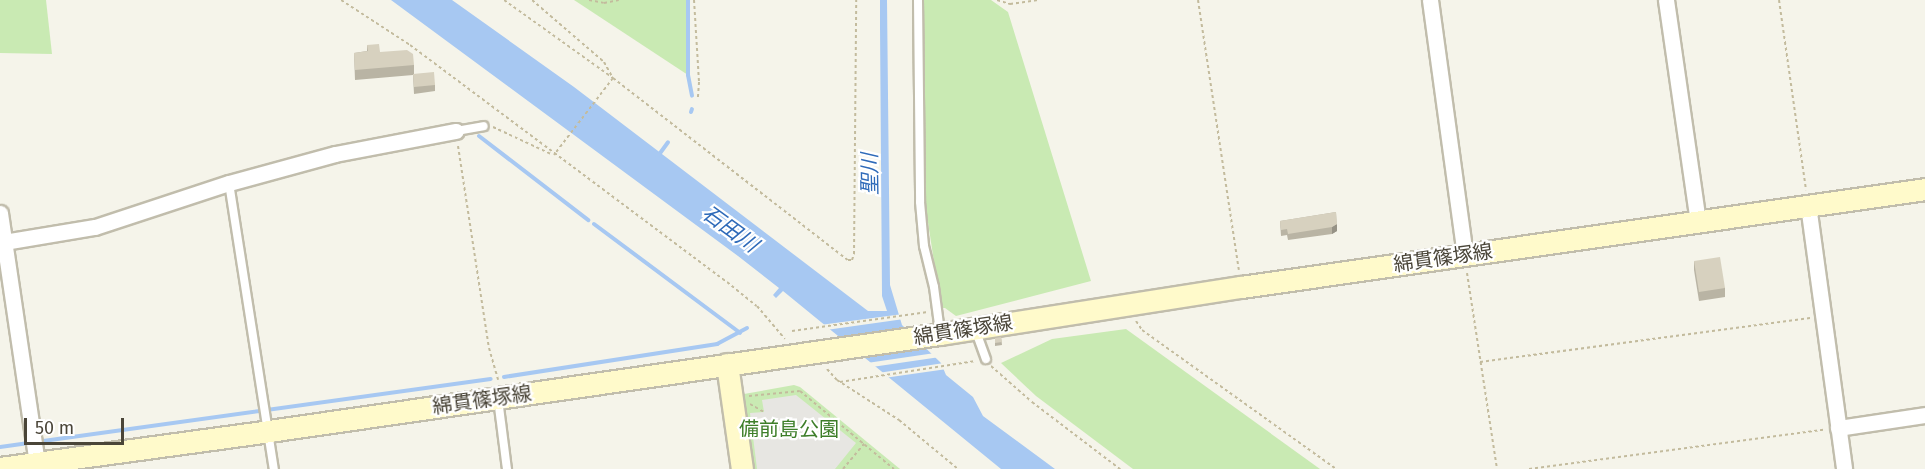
<!DOCTYPE html>
<html>
<head>
<meta charset="utf-8">
<style>
	body { margin:0 }
	#map { position:relative; width:1925px; height:469px; overflow:hidden; background:#f5f4ea; font-family:"Fira Sans","Noto Sans JP",sans-serif }
	div>[style] { position:absolute }
	[style*='--x'] { left:calc(var(--x)*1px); top:calc(var(--y)*1px); width:calc(var(--w)*1px); rotate:calc(var(--a)*1deg) }
	.green>* { inset:0; background:#c9eab3 }
	.parking>* { inset:0; background:#e7e6e2 }
	.water>* { inset:0; background:#a7c8f2 }
	.pier>* { inset:0; background:#f5f4ea }
	.stream>* { height:4px; margin:-2px; padding:0 2px; transform-origin:2px; border-radius:2px; background:#a7c8f2 }
	.path>* { height:2px; margin-top:-1px; transform-origin:0; background:repeating-linear-gradient(90deg,#c3bb9d 0 3px,transparent 0 6px) }
	.roads { filter:drop-shadow(2px 0 #c1bdac) drop-shadow(-2px 0 #c1bdac) drop-shadow(0 2px #c1bdac) drop-shadow(0 -2px #c1bdac) }
	.lane>* { height:8px; margin:-4px; padding:0 4px; transform-origin:4px; border-radius:4px; background:#fff }
	.street>* { height:15px; margin:-7.5px; padding:0 7.5px; transform-origin:7.5px; border-radius:7.5px; background:#fff }
	.secondary>* { height:21px; margin:-10.5px; padding:0 10.5px; transform-origin:10.5px; border-radius:10.5px; background:#fffacb }
	.wall>* { inset:0; background:#b9b4a4 }
	.shaded-wall>* { inset:0; background:#969286 }
	.building>* { inset:0; background:#d7d1bf }
	span { translate:-50% -50%; white-space:nowrap; text-align:center; line-height:1.15; -webkit-text-stroke:4.5px #fff; paint-order:stroke }
	.street-label { font-size:20px; color:#4a4538 }
	.park-label { font-size:20px; color:#3d7e29 }
	.water-label { font-size:21px; color:#2e6ab9; font-style:italic }
	.scale { position:absolute; left:24px; top:418px; width:100px; height:27px; box-sizing:border-box; border:3px solid #4a4538; border-top:0; padding-left:8px; font-size:18px; line-height:21px; white-space:nowrap; color:#4a4538; -webkit-text-stroke:4px #fff; paint-order:stroke }
</style>
</head>
<body>
<div id="map">
	<div class="green">
		<div style="clip-path:polygon(0 0,46px 0,52px 54px,0 53px)"></div>
		<div style="clip-path:polygon(574px 0,688px 0,688px 75px)"></div>
		<div style="clip-path:polygon(922px 0,991px 0,1008px 12px,1091px 281px,956px 316px,945px 308px,941px 308px,926px 209px)"></div>
		<div style="clip-path:polygon(1126px 329px,1320px 469px,1133px 469px,1036px 396px,1001px 363px,1052px 339px)"></div>
		<div style="clip-path:polygon(794px 385px,800px 387px,900px 469px,754px 469px,744px 394px)"></div>
	</div>
	<div class="parking">
		<div style="clip-path:polygon(796px 395px,856px 443px,835px 469px,757px 469px,750px 413px,764px 412px,762px 400px)"></div>
	</div>
	<div class="water">
		<div style="clip-path:polygon(391px 0,452px 0,574px 87px,868px 311px,887px 311px,882px 296px,880px 26px,880px 0,887px 0,890px 285px,902px 325px,941px 363px,946px 375px,973px 397px,983px 416px,1055px 469px,1001px 469px,783px 291px,776px 298px,773px 295px,779px 288px,738px 256px)"></div>
	</div>
	<div class="pier">
		<div style="clip-path:polygon(903px 314px,904px 319px,826px 330px,820px 325px)"></div>
		<div style="clip-path:polygon(935px 353px,940px 357px,872px 367px,867px 363px)"></div>
		<div style="clip-path:polygon(944px 363px,947px 369px,884px 378px,878px 373px)"></div>
	</div>
	<div class="stream">
		<div style="--x:688;--y:0;--w:75;--a:90"></div>
		<div style="--x:688;--y:75;--w:21;--a:79"></div>
		<div style="--x:691;--y:112;--w:3;--a:-72"></div>
		<div style="--x:479;--y:136;--w:138;--a:37.6"></div>
		<div style="--x:658;--y:156;--w:17;--a:-54"></div>
		<div style="--x:594;--y:224;--w:182;--a:36.7"></div>
		<div style="--x:504;--y:377;--w:216;--a:-8.8"></div>
		<div style="--x:717;--y:344;--w:34;--a:-28"></div>
		<div style="--x:36;--y:442;--w:459;--a:-7.9"></div>
		<div style="--x:0;--y:447;--w:29;--a:-8"></div>
	</div>
	<div class="path">
		<div style="--x:341;--y:0;--w:82;--a:33.1"></div>
		<div style="--x:410;--y:45;--w:396;--a:36.8"></div>
		<div style="--x:727;--y:282;--w:38;--a:39"></div>
		<div style="--x:757;--y:306;--w:43;--a:49.7"></div>
		<div style="--x:504;--y:0;--w:134;--a:35.6"></div>
		<div style="--x:613;--y:78;--w:297;--a:37.8"></div>
		<div style="--x:848;--y:260;--w:4;--a:0"></div>
		<div style="--x:852;--y:260;--w:6;--a:-72"></div>
		<div style="--x:854;--y:254;--w:254;--a:-89.5"></div>
		<div style="--x:532;--y:0;--w:95;--a:40.7"></div>
		<div style="--x:604;--y:62;--w:18;--a:61"></div>
		<div style="--x:613;--y:78;--w:97;--a:127.5"></div>
		<div style="--x:589;--y:0;--w:15;--a:11"></div>
		<div style="--x:604;--y:3;--w:15;--a:-11"></div>
		<div style="--x:694;--y:0;--w:82;--a:86.5"></div>
		<div style="--x:699;--y:82;--w:15;--a:94"></div>
		<div style="--x:997;--y:0;--w:14;--a:17"></div>
		<div style="--x:1010;--y:4;--w:30;--a:-8"></div>
		<div style="--x:1198;--y:0;--w:273;--a:81.4"></div>
		<div style="--x:1779;--y:0;--w:192;--a:81.9"></div>
		<div style="--x:493;--y:127;--w:66;--a:25"></div>
		<div style="--x:458;--y:146;--w:204;--a:81.3"></div>
		<div style="--x:489;--y:348;--w:33;--a:74"></div>
		<div style="--x:1467;--y:273;--w:198;--a:81.3"></div>
		<div style="--x:1136;--y:321;--w:11;--a:56"></div>
		<div style="--x:1142;--y:330;--w:239;--a:35.6"></div>
		<div style="--x:792;--y:331;--w:137;--a:-8"></div>
		<div style="--x:1480;--y:362;--w:333;--a:-7.6"></div>
		<div style="--x:991;--y:366;--w:55;--a:41.3"></div>
		<div style="--x:1032;--y:402;--w:111;--a:37.3"></div>
		<div style="--x:827;--y:369;--w:15;--a:48"></div>
		<div style="--x:837;--y:380;--w:74;--a:32.8"></div>
		<div style="--x:899;--y:420;--w:77;--a:39.7"></div>
		<div style="--x:840;--y:382;--w:137;--a:-8.8"></div>
		<div style="--x:749;--y:396;--w:51;--a:-5.6"></div>
		<div style="--x:800;--y:391;--w:122;--a:39.7"></div>
		<div style="--x:750;--y:404;--w:16;--a:30"></div>
		<div style="--x:843;--y:469;--w:33;--a:-50"></div>
		<div style="--x:1529;--y:469;--w:297;--a:-7.6"></div>
	</div>
	<div class="roads">
		<div class="lane">
			<div style="--x:918;--y:0;--w:202;--a:89.4"></div>
			<div style="--x:920;--y:202;--w:44;--a:84.8"></div>
			<div style="--x:924;--y:246;--w:42;--a:76.3"></div>
			<div style="--x:934;--y:287;--w:45;--a:82.4"></div>
			<div style="--x:456;--y:131;--w:28;--a:-10"></div>
			<div style="--x:229;--y:183;--w:290;--a:81.1"></div>
			<div style="--x:975;--y:329;--w:32;--a:70"></div>
			<div style="--x:498;--y:399;--w:71;--a:82.7"></div>
		</div>
		<div class="street">
			<div style="--x:1430;--y:0;--w:256;--a:82.2"></div>
			<div style="--x:1666;--y:0;--w:224;--a:81.8"></div>
			<div style="--x:1808;--y:205;--w:266;--a:82.2"></div>
			<div style="--x:0;--y:213;--w:259;--a:81.6"></div>
			<div style="--x:4;--y:242;--w:92;--a:-9.4"></div>
			<div style="--x:95;--y:227;--w:141;--a:-18.2"></div>
			<div style="--x:229;--y:183;--w:110;--a:-15.3"></div>
			<div style="--x:335;--y:154;--w:123;--a:-10.8"></div>
			<div style="--x:1838;--y:428;--w:88;--a:-8.5"></div>
		</div>
		<div class="secondary">
			<div style="--x:727;--y:364;--w:106;--a:81.9"></div>
			<div style="--x:0;--y:468;--w:272;--a:-7.8"></div>
			<div style="--x:269;--y:431;--w:678;--a:-8.23"></div>
			<div style="--x:940;--y:334;--w:305;--a:-8.9"></div>
			<div style="--x:1241;--y:287;--w:691;--a:-8.15"></div>
		</div>
	</div>
	<div class="wall">
		<div style="clip-path:polygon(367px 45px,380px 52px,414px 65px,414px 74px,435px 85px,435px 91px,414px 94px,413px 75px,355px 80px,354px 53px,367px 51px)"></div>
		<div style="clip-path:polygon(1336px 212px,1337px 231px,1332px 234px,1288px 240px,1287px 235px,1281px 236px,1280px 221px)"></div>
		<div style="clip-path:polygon(1694px 261px,1725px 288px,1725px 297px,1699px 301px,1694px 270px)"></div>
		<div style="clip-path:polygon(1001px 337px,1002px 345px,995px 346px,995px 338px)"></div>
	</div>
	<div class="shaded-wall">
		<div style="clip-path:polygon(1337px 224px,1337px 231px,1332px 234px,1332px 227px)"></div>
	</div>
	<div class="building">
		<div style="clip-path:polygon(379px 44px,380px 52px,407px 50px,413px 54px,414px 65px,355px 70px,354px 53px,368px 51px,367px 45px)"></div>
		<div style="clip-path:polygon(434px 72px,435px 85px,414px 87px,413px 74px)"></div>
		<div style="clip-path:polygon(1336px 212px,1337px 224px,1332px 227px,1288px 234px,1287px 229px,1281px 230px,1280px 221px)"></div>
		<div style="clip-path:polygon(1720px 257px,1725px 288px,1699px 292px,1694px 261px)"></div>
		<div style="clip-path:polygon(1001px 337px,1002px 342px,995px 343px,995px 338px)"></div>
	</div>
	<div class="street-label">
		<span style="left:1443px;top:258px;rotate:-8deg">綿貫篠塚線</span>
		<span style="left:963px;top:330px;rotate:-9deg">綿貫篠塚線</span>
		<span style="left:482px;top:400px;rotate:-8deg">綿貫篠塚線</span>
	</div>
	<div class="park-label">
		<span style="left:789px;top:429px">備前島公園</span>
	</div>
	<div class="water-label">
		<span style="left:870px;top:174px;rotate:-91deg">聖川</span>
		<span style="left:730px;top:229px;rotate:36deg">石田川</span>
	</div>
	<div class="scale">50 m</div>
</div>
</body>
</html>
